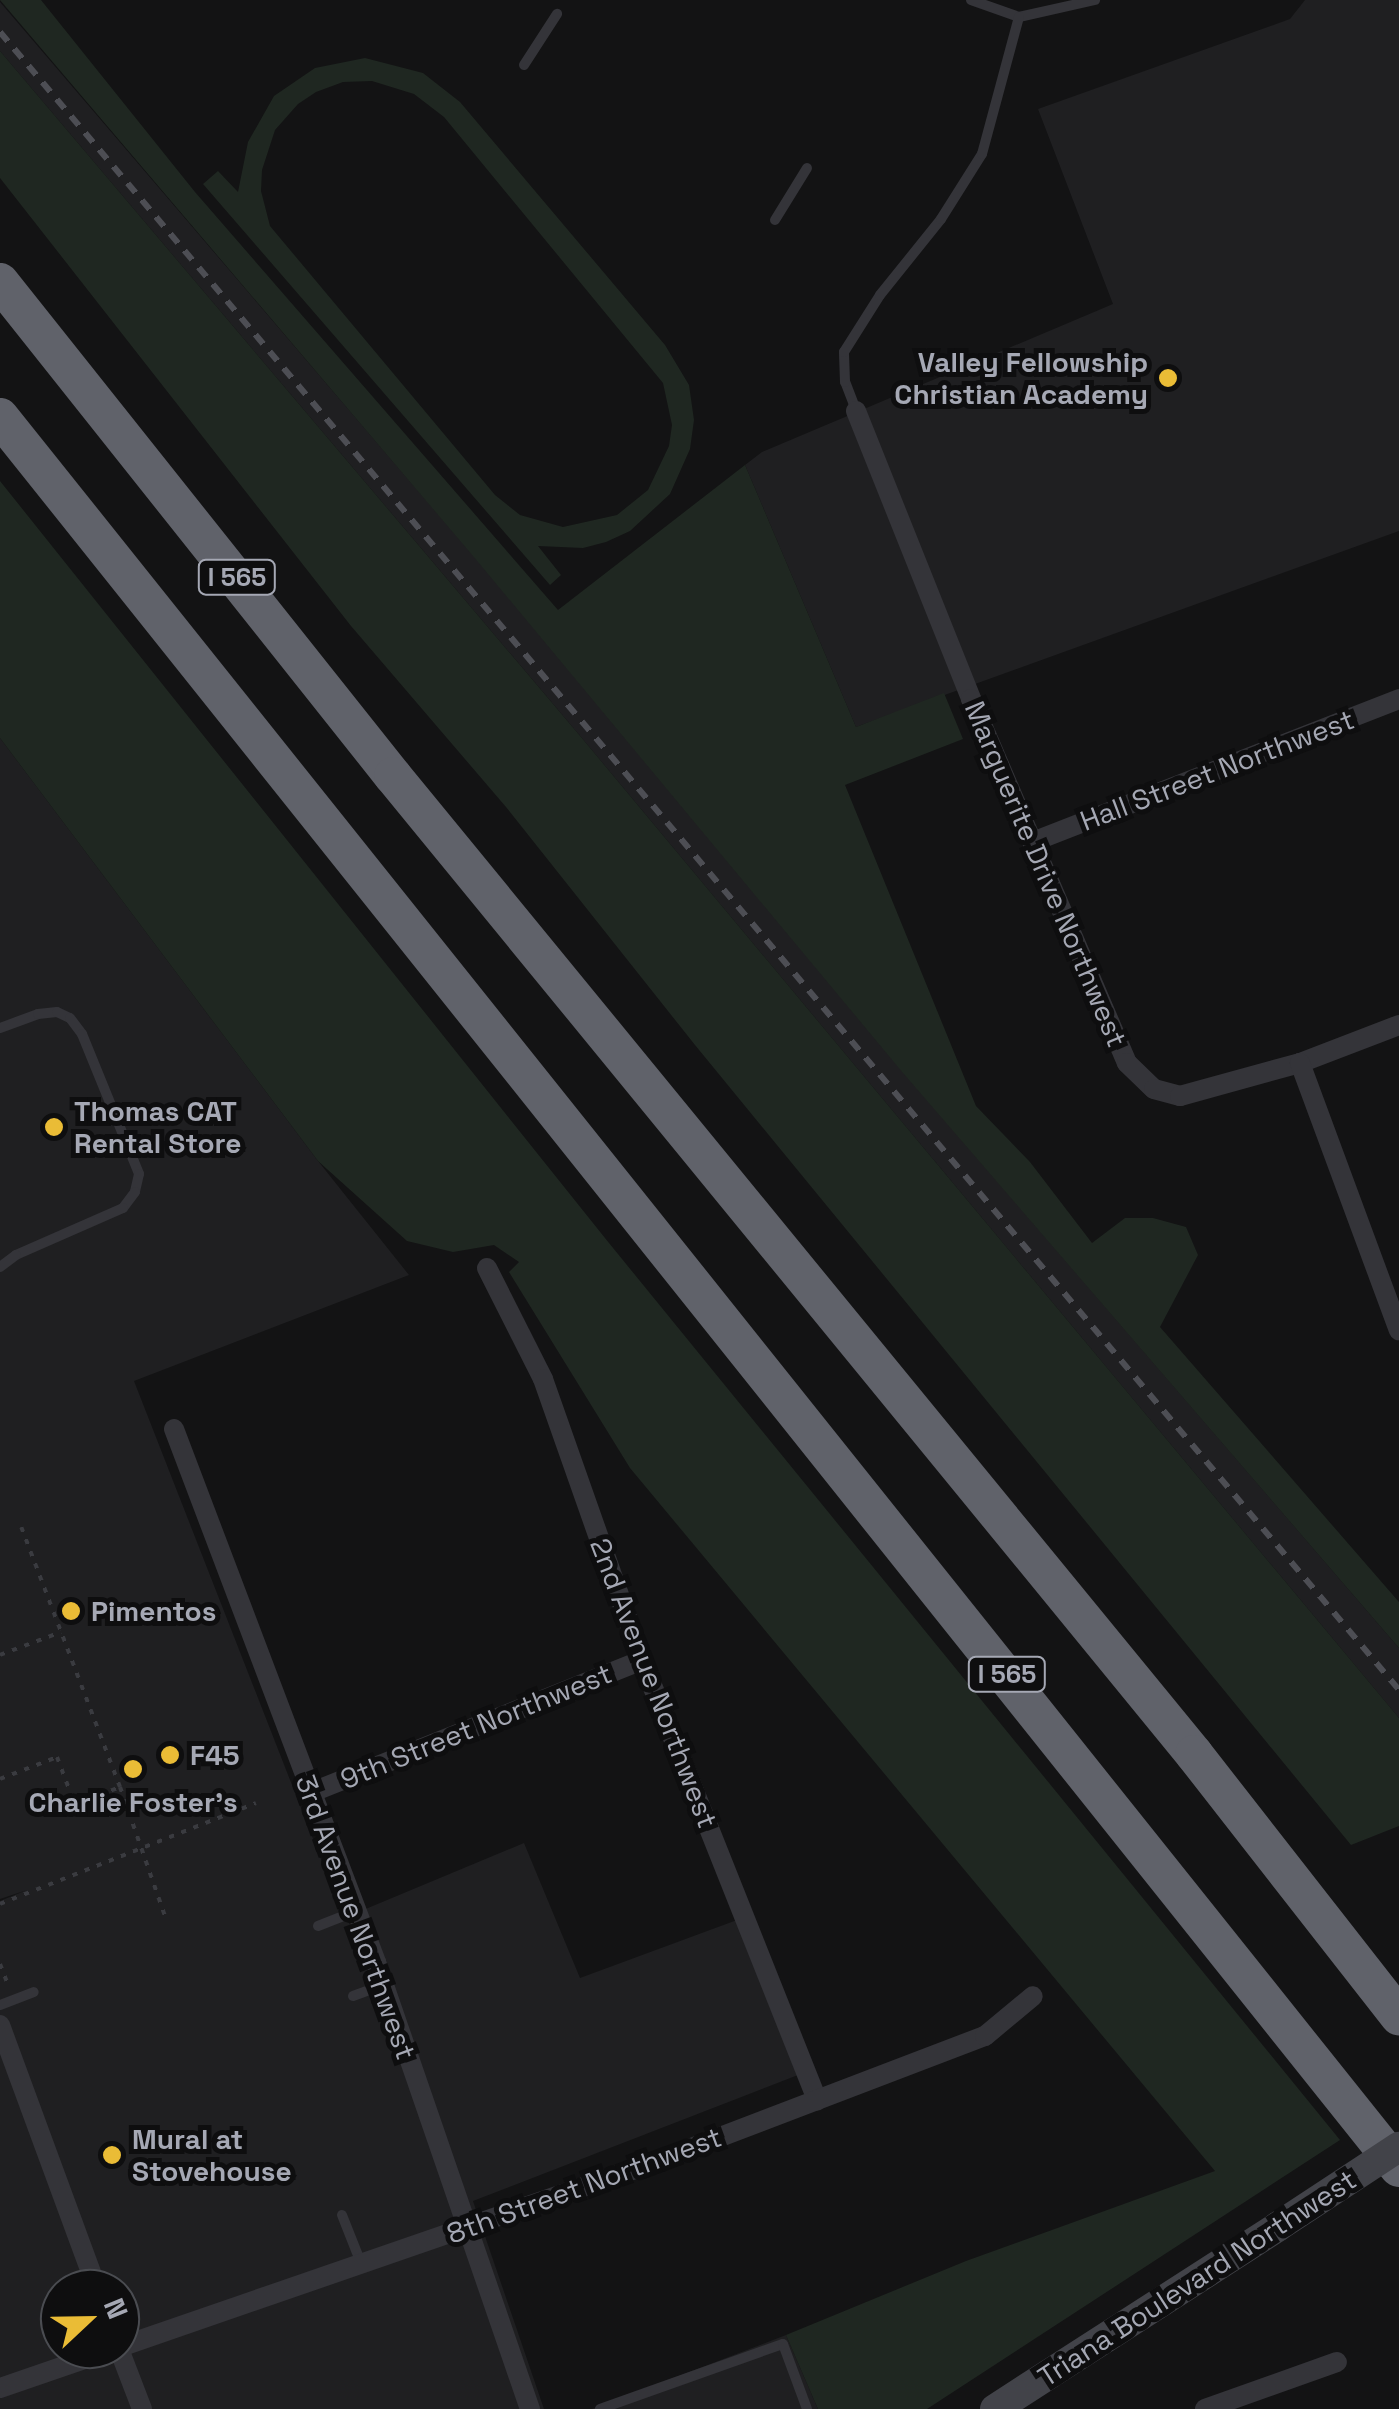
<!DOCTYPE html>
<html>
<head>
<meta charset="utf-8">
<style>
	body { margin:0 }
	#map { position:relative; width:1399px; height:2409px; overflow:hidden; background:#131314; font-family:"Space Grotesk",sans-serif }
	div>[style] { position:absolute }
	[style*='--x'] { left:calc(var(--x)*1px); top:calc(var(--y)*1px); width:calc(var(--w)*1px); rotate:calc(var(--a)*1deg) }
	.built>* { inset:0; background:#1f1f21 }
	.green>* { inset:0; background:#1f2721 }
	.path>* { height:4px; margin-top:-2px; transform-origin:0; background:repeating-linear-gradient(90deg,#3a3b40 0 5px,transparent 0 13px) }
	.lane>* { height:10px; margin:-5px; padding:0 5px; transform-origin:5px; border-radius:5px; background:#343439 }
	.street>* { height:20px; margin:-10px; padding:0 10px; transform-origin:10px; border-radius:10px; background:#343439 }
	.secondary>* { height:30px; margin:-15px; padding:0 15px; transform-origin:15px; border-radius:15px; background:#424349 }
	.highway>* { height:38px; margin:-19px; padding:0 19px; transform-origin:19px; border-radius:19px; background:#60626a }
	.rail>* { height:6px; margin-top:-3px; transform-origin:0; background:repeating-linear-gradient(90deg,#4d4e54 0 12px,transparent 0 22px) }
	.secondary-bridge>* { height:30px; margin:-15px; padding:0 15px; transform-origin:15px; border-radius:15px; background:#424349 }
	.dots>* { width:28px; height:28px; translate:-50% -50%; box-sizing:border-box; border:5px solid #0e0e0f; border-radius:50% }
	span { translate:-50% -50%; white-space:nowrap; text-align:center; line-height:1.15; -webkit-text-stroke:10px #0e0e0f; paint-order:stroke }
	.shield-label span { padding:2px 8px; background:#0e0e0f; border:2px solid; border-radius:8px; -webkit-text-stroke-width:0 }
	.shield-label { font-size:25px; color:#a5a8b4; font-weight:700 }
	.poi-label { font-size:28px; color:#a5a8b4; font-weight:700 }
	.right { translate:-100% -50%; text-align:right }
	.left { translate:0 -50%; text-align:left }
	.street-label { font-size:28px; color:#a5a8b4 }
	.north { position:absolute; left:40px; top:2269px; width:100px; height:100px; box-sizing:border-box; background:#0e0e0f; border:2px solid #4a4c51; border-radius:50%; rotate:68deg; font-size:28px; font-weight:700; line-height:40px; text-align:center; color:#a5a8b4 }
	.north::after { content:''; display:block; margin:auto; width:35px; height:45px; background:#eabc36; clip-path:polygon(50% 0,100% 100%,50% 72%,0 100%) }
</style>
</head>
<body>
<div id="map">
	<div class="built">
		<div style="clip-path:polygon(1305px 0,1399px 0,1399px 531px,856px 727px,745px 465px,762px 452px,1113px 304px,1038px 109px,1290px 19px)"></div>
		<div style="clip-path:polygon(0 2px,473px 555px,903px 1072px,1399px 1648px,1399px 1718px,581px 737px,0 51px)"></div>
		<div style="clip-path:polygon(evenodd,0 738px,318px 1161px,409px 1275px,134px 1381px,344px 1918px,524px 1843px,580px 1978px,737px 1920px,798px 2075px,473px 2201px,544px 2409px,0 2409px,0 1901px,27px 1890px,0 1899px,0 738px,60px 2289px,120px 2289px,120px 2349px,60px 2349px,60px 2289px)"></div>
		<div style="clip-path:polygon(786px 2335px,818px 2409px,592px 2409px)"></div>
	</div>
	<div class="green">
		<div style="clip-path:polygon(0 0,41px 0,195px 192px,558px 610px,745px 465px,856px 727px,944px 693px,963px 739px,845px 785px,976px 1106px,1030px 1162px,1092px 1243px,1125px 1218px,1153px 1218px,1186px 1227px,1198px 1255px,1160px 1327px,1399px 1602px,1399px 1648px,903px 1073px,473px 556px)"></div>
		<div style="clip-path:polygon(0 51px,581px 737px,1399px 1718px,1399px 1826px,1351px 1845px,695px 1045px,506px 807px,351px 626px,0 178px)"></div>
		<div style="clip-path:polygon(evenodd,365px 58px,423px 73px,460px 102px,665px 345px,689px 385px,694px 420px,690px 449px,670px 494px,630px 531px,606px 542px,583px 548px,538px 546px,561px 575px,550px 585px,203px 184px,218px 171px,238px 192px,248px 142px,274px 96px,315px 68px,365px 58px,372px 81px,414px 94px,444px 117px,663px 383px,672px 425px,669px 446px,648px 490px,617px 515px,563px 527px,520px 515px,495px 495px,270px 226px,261px 191px,262px 170px,275px 130px,298px 104px,316px 92px,343px 82px,372px 81px)"></div>
		<div style="clip-path:polygon(0 481px,609px 1243px,1340px 2140px,927px 2409px,818px 2409px,786px 2335px,966px 2261px,1215px 2171px,630px 1468px,509px 1272px,519px 1262px,494px 1245px,453px 1252px,407px 1241px,318px 1161px,0 738px)"></div>
	</div>
	<div class="path">
		<div style="--x:0;--y:1655;--w:65;--a:-20.7"></div>
		<div style="--x:0;--y:1779;--w:61;--a:-21.1"></div>
		<div style="--x:57;--y:1757;--w:51;--a:69.4"></div>
		<div style="--x:75;--y:1805;--w:48;--a:-21.8"></div>
		<div style="--x:120;--y:1787;--w:278;--a:-110.8"></div>
		<div style="--x:120;--y:1787;--w:140;--a:70.8"></div>
		<div style="--x:0;--y:1904;--w:275;--a:-21.5"></div>
		<div style="--x:0;--y:1964;--w:25;--a:69"></div>
	</div>
	<div class="lane">
		<div style="--x:971;--y:0;--w:51;--a:19.5"></div>
		<div style="--x:1019;--y:17;--w:78;--a:-12.6"></div>
		<div style="--x:524;--y:65;--w:61;--a:-57.1"></div>
		<div style="--x:775;--y:220;--w:61;--a:-58.4"></div>
		<div style="--x:856;--y:410;--w:30;--a:-111"></div>
		<div style="--x:845;--y:382;--w:30;--a:-92"></div>
		<div style="--x:844;--y:352;--w:67;--a:-57.7"></div>
		<div style="--x:880;--y:295;--w:97;--a:-51.2"></div>
		<div style="--x:941;--y:219;--w:77;--a:-57.8"></div>
		<div style="--x:982;--y:154;--w:142;--a:-74.9"></div>
		<div style="--x:0;--y:1028;--w:40;--a:-20.2"></div>
		<div style="--x:38;--y:1014;--w:19;--a:-6"></div>
		<div style="--x:57;--y:1012;--w:14;--a:25"></div>
		<div style="--x:70;--y:1018;--w:20;--a:53"></div>
		<div style="--x:82;--y:1034;--w:151;--a:67.8"></div>
		<div style="--x:139;--y:1174;--w:18;--a:103"></div>
		<div style="--x:135;--y:1192;--w:20;--a:127"></div>
		<div style="--x:123;--y:1208;--w:117;--a:156.3"></div>
		<div style="--x:16;--y:1255;--w:20;--a:143"></div>
		<div style="--x:318;--y:1926;--w:41;--a:-21.5"></div>
		<div style="--x:353;--y:1996;--w:32;--a:-20"></div>
		<div style="--x:0;--y:2005;--w:36;--a:-21"></div>
		<div style="--x:342;--y:2215;--w:52;--a:68.4"></div>
		<div style="--x:600;--y:2409;--w:194;--a:-19.6"></div>
		<div style="--x:783;--y:2344;--w:69;--a:69.7"></div>
	</div>
	<div class="street">
		<div style="--x:856;--y:411;--w:310;--a:68.2"></div>
		<div style="--x:971;--y:699;--w:396;--a:66.8"></div>
		<div style="--x:1127;--y:1063;--w:37;--a:44"></div>
		<div style="--x:1154;--y:1089;--w:27;--a:15"></div>
		<div style="--x:1180;--y:1096;--w:124;--a:-15.4"></div>
		<div style="--x:1300;--y:1063;--w:106;--a:-21"></div>
		<div style="--x:1035;--y:841;--w:391;--a:-21.3"></div>
		<div style="--x:1300;--y:1063;--w:285;--a:69.7"></div>
		<div style="--x:487;--y:1268;--w:124;--a:63.2"></div>
		<div style="--x:543;--y:1379;--w:298;--a:70.6"></div>
		<div style="--x:642;--y:1660;--w:474;--a:68.3"></div>
		<div style="--x:174;--y:1429;--w:570;--a:69.24"></div>
		<div style="--x:376;--y:1962;--w:473;--a:71"></div>
		<div style="--x:310;--y:1793;--w:358;--a:-21.8"></div>
		<div style="--x:0;--y:2025;--w:281;--a:69.8"></div>
		<div style="--x:120;--y:2347;--w:554;--a:-19.06"></div>
		<div style="--x:644;--y:2166;--w:365;--a:-20.9"></div>
		<div style="--x:985;--y:2036;--w:62;--a:-39.8"></div>
		<div style="--x:119;--y:2349;--w:64;--a:69"></div>
		<div style="--x:0;--y:2388;--w:120;--a:-19"></div>
		<div style="--x:1205;--y:2409;--w:140;--a:-19.6"></div>
	</div>
	<div class="secondary">
		<div style="--x:995;--y:2409;--w:336;--a:-32.8"></div>
	</div>
	<div class="highway">
		<div style="--x:0;--y:282;--w:631;--a:51.5"></div>
		<div style="--x:393;--y:776;--w:1264;--a:50.68"></div>
		<div style="--x:1194;--y:1754;--w:333;--a:52"></div>
		<div style="--x:0;--y:417;--w:2241;--a:51.38"></div>
	</div>
	<div class="rail">
		<div style="--x:0;--y:32;--w:2169;--a:49.84"></div>
	</div>
	<div class="secondary-bridge">
		<div style="--x:1277;--y:2227;--w:146;--a:-33.3"></div>
	</div>
	<div class="dots">
		<div style="left:1168px;top:378px;background:#eabc36"></div>
		<div style="left:54px;top:1127px;background:#eabc36"></div>
		<div style="left:71px;top:1611px;background:#eabc36"></div>
		<div style="left:170px;top:1755px;background:#eabc36"></div>
		<div style="left:133px;top:1769px;background:#eabc36"></div>
		<div style="left:112px;top:2155px;background:#eabc36"></div>
	</div>
	<div class="shield-label">
		<span style="left:237px;top:577px">I 565</span>
		<span style="left:1007px;top:1674px">I 565</span>
	</div>
	<div class="poi-label">
		<span class="right" style="left:1148px;top:378px">Valley Fellowship<br>Christian Academy</span>
		<span class="left" style="left:74px;top:1127px">Thomas CAT<br>Rental Store</span>
		<span class="left" style="left:91px;top:1611px">Pimentos</span>
		<span class="left" style="left:190px;top:1755px">F45</span>
		<span style="left:133px;top:1802px">Charlie Foster's</span>
		<span class="left" style="left:132px;top:2155px">Mural at<br>Stovehouse</span>
	</div>
	<div class="street-label">
		<span style="left:1217px;top:770px;rotate:-21deg">Hall Street Northwest</span>
		<span style="left:1046px;top:874px;rotate:67deg">Marguerite Drive Northwest</span>
		<span style="left:654px;top:1683px;rotate:69deg">2nd Avenue Northwest</span>
		<span style="left:476px;top:1726px;rotate:-22deg">9th Street Northwest</span>
		<span style="left:356px;top:1917px;rotate:70deg">3rd Avenue Northwest</span>
		<span style="left:584px;top:2185px;rotate:-20deg">8th Street Northwest</span>
		<span style="left:1197px;top:2278px;rotate:-33deg">Triana Boulevard Northwest</span>
	</div>
	<div class="north">N</div>
</div>
</body>
</html>
